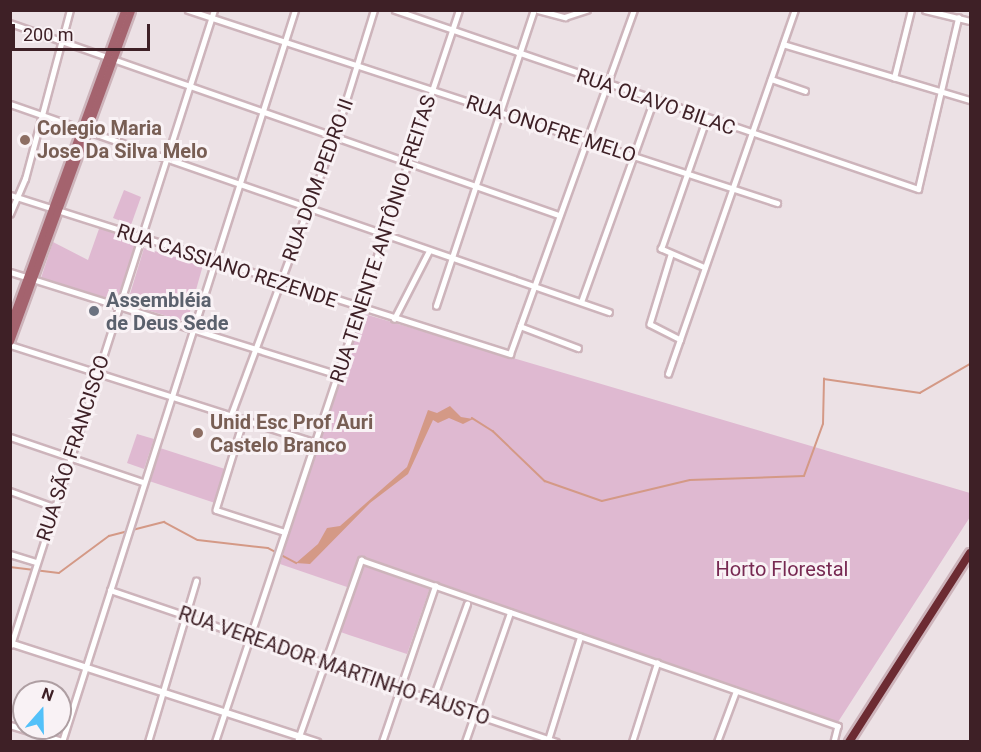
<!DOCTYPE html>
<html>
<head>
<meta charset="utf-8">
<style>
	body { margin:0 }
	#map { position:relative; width:981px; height:752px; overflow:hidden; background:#ece1e5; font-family:Roboto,sans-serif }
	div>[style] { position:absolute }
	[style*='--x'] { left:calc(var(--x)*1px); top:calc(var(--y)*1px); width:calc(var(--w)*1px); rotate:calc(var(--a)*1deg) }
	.green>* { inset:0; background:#dfb9d1 }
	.water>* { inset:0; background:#d49986 }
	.stream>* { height:1.5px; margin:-0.75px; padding:0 0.75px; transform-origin:0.75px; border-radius:0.75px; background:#d49986 }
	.roads { filter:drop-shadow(2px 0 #cdb4bb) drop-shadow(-2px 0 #cdb4bb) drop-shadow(0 2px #cdb4bb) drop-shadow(0 -2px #cdb4bb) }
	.street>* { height:4.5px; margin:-2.25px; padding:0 2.25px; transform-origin:2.25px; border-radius:2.25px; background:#fff }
	.secondary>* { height:6px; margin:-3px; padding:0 3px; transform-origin:3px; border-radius:3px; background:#fff }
	.primary>* { height:7px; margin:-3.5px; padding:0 3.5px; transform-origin:3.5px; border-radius:3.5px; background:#a4636e }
	.highway>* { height:8px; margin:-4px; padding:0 4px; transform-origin:4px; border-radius:4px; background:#6c2b32 }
	.dots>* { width:16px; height:16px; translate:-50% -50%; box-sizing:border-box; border:3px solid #f9f2f5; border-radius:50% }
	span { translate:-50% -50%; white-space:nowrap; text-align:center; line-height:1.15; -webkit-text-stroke:6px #f9f2f5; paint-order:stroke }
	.street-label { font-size:20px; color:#3e2026 }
	.education-label { font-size:20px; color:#785e54; font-weight:700 }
	.left { translate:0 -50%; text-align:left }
	.worship-label { font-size:20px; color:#5b616d; font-weight:700 }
	.park-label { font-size:20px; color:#772952 }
	.frame { position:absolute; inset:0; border:12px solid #3e2026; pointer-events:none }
	.north { position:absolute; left:12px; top:680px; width:60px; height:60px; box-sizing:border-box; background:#f9f2f5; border:2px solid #ae9ea2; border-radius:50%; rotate:20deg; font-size:16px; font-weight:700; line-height:24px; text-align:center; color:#3e2026 }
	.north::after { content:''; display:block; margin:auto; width:21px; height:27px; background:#53c1f9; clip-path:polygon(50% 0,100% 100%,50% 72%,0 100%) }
	.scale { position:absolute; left:12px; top:24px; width:138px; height:27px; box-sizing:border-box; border:3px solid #3e2026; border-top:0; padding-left:8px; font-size:18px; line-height:21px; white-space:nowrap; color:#3e2026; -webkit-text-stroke:4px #f9f2f5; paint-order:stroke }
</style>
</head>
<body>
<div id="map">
	<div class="green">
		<div style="clip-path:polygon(124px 190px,141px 197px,131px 225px,113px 218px)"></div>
		<div style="clip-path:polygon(100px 226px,141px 240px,119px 305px,41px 278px,53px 242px,88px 260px)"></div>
		<div style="clip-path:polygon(144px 248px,203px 265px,187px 322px,127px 304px)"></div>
		<div style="clip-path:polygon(361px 313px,970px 493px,970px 517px,838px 722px,432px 582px,407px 654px,349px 635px,335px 630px,363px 558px,347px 587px,280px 564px)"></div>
		<div style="clip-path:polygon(137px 434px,154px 439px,144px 469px,127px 463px)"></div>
		<div style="clip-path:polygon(160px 448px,225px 469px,215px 503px,149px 481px)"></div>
	</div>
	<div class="water">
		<div style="clip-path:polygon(450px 406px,461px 417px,473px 419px,463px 424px,449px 418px,438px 423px,433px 420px,408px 474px,370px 503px,310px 564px,296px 563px,318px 544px,327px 528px,340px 526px,407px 467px,428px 410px,437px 413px)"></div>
	</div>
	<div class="stream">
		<div style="--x:472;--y:418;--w:25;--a:32"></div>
		<div style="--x:493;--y:431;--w:72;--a:43.9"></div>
		<div style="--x:545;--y:481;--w:60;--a:19.3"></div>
		<div style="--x:602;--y:501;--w:90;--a:-13.4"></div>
		<div style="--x:690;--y:480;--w:114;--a:-2"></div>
		<div style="--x:804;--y:476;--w:55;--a:-69.9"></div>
		<div style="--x:823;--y:424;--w:45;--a:-88.7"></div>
		<div style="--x:824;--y:379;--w:97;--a:8.3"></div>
		<div style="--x:920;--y:393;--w:58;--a:-30.1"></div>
		<div style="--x:10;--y:567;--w:49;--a:7"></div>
		<div style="--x:59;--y:573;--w:62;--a:-36.5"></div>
		<div style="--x:109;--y:536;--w:57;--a:-14.3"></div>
		<div style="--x:164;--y:522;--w:38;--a:28"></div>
		<div style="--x:198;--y:540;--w:70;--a:6.5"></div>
		<div style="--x:268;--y:548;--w:32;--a:28"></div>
	</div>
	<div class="roads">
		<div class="street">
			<div style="--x:188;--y:10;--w:620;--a:18.14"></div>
			<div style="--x:395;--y:10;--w:553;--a:18.89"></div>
			<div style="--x:918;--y:189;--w:176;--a:-76.8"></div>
			<div style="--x:538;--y:10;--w:28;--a:15"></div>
			<div style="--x:565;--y:17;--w:23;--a:-18"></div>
			<div style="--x:925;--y:10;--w:46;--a:13.7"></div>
			<div style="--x:10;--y:23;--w:582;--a:19.28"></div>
			<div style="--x:783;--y:44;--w:195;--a:16.7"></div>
			<div style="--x:894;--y:78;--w:70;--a:-76"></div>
			<div style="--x:771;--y:79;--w:36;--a:19"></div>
			<div style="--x:10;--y:104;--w:634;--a:19.15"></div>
			<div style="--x:10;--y:195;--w:525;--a:17.64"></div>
			<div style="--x:510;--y:354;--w:366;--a:-70.2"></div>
			<div style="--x:10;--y:214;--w:38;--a:-67"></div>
			<div style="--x:25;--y:179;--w:175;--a:-75.1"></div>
			<div style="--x:671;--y:255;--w:72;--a:106.9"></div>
			<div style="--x:650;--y:324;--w:34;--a:27"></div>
			<div style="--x:705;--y:268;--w:48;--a:-156.6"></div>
			<div style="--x:661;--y:249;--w:137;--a:-70.8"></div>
			<div style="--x:10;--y:272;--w:344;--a:17.4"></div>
			<div style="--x:581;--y:302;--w:213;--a:-70.2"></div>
			<div style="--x:436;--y:306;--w:312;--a:-71.7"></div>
			<div style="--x:394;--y:319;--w:76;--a:-62.8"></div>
			<div style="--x:520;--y:326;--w:62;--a:20.8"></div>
			<div style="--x:10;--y:345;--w:323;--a:17.7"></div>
			<div style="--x:668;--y:374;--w:386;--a:-70.8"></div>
			<div style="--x:231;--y:415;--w:298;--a:-69.6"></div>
			<div style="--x:335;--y:136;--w:132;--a:-72.8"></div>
			<div style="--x:244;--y:419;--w:95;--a:107.1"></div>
			<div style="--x:216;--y:510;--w:72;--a:17.7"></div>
			<div style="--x:10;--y:437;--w:140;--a:18.7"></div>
			<div style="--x:10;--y:491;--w:47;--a:20"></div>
			<div style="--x:10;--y:554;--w:28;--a:17"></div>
			<div style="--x:110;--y:590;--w:471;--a:18.8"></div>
			<div style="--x:11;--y:645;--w:667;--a:-72.27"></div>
			<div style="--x:433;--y:698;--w:100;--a:-70.1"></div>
			<div style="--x:10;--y:725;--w:54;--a:17.1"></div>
			<div style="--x:548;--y:740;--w:108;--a:-72.7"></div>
			<div style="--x:62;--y:742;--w:768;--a:-72.34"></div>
			<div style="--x:148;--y:742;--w:168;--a:-73.4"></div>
			<div style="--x:215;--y:742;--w:772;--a:-71.57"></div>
			<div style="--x:297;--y:742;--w:193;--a:-70.6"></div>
			<div style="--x:361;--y:560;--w:505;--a:19.19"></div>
			<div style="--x:838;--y:726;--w:16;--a:104"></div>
			<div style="--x:382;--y:742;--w:165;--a:-71.2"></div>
			<div style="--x:465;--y:742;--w:137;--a:-70.8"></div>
			<div style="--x:632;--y:742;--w:83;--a:-72.4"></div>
			<div style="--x:717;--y:742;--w:54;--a:-69.6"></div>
		</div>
		<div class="secondary">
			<div style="--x:10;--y:643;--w:323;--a:17.9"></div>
		</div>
		<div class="primary">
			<div style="--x:10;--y:324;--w:334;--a:-70"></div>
			<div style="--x:10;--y:341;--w:352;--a:-69.9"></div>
		</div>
		<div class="highway">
			<div style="--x:849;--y:742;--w:224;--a:-57.4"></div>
		</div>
	</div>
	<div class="dots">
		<div style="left:25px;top:140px;background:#8d6e63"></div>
		<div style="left:94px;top:311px;background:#6b7280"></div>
		<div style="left:198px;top:433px;background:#8d6e63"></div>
	</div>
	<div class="street-label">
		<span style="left:656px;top:102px;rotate:19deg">RUA OLAVO BILAC</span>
		<span style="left:551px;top:129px;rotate:18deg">RUA ONOFRE MELO</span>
		<span style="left:318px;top:180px;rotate:-70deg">RUA DOM PEDRO II</span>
		<span style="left:383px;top:239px;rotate:-72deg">RUA TENENTE ANTÔNIO FREITAS</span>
		<span style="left:227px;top:266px;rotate:18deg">RUA CASSIANO REZENDE</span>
		<span style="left:73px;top:448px;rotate:-72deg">RUA SÃO FRANCISCO</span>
		<span style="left:334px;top:666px;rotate:19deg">RUA VEREADOR MARTINHO FAUSTO</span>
	</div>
	<div class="education-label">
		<span class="left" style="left:37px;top:140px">Colegio Maria<br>Jose Da Silva Melo</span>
		<span class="left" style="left:210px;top:434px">Unid Esc Prof Auri<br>Castelo Branco</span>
	</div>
	<div class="worship-label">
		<span class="left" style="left:106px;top:312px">Assembléia<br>de Deus Sede</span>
	</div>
	<div class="park-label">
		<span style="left:782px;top:569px">Horto Florestal</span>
	</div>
	<div class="frame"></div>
	<div class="north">N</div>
	<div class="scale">200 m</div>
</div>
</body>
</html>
